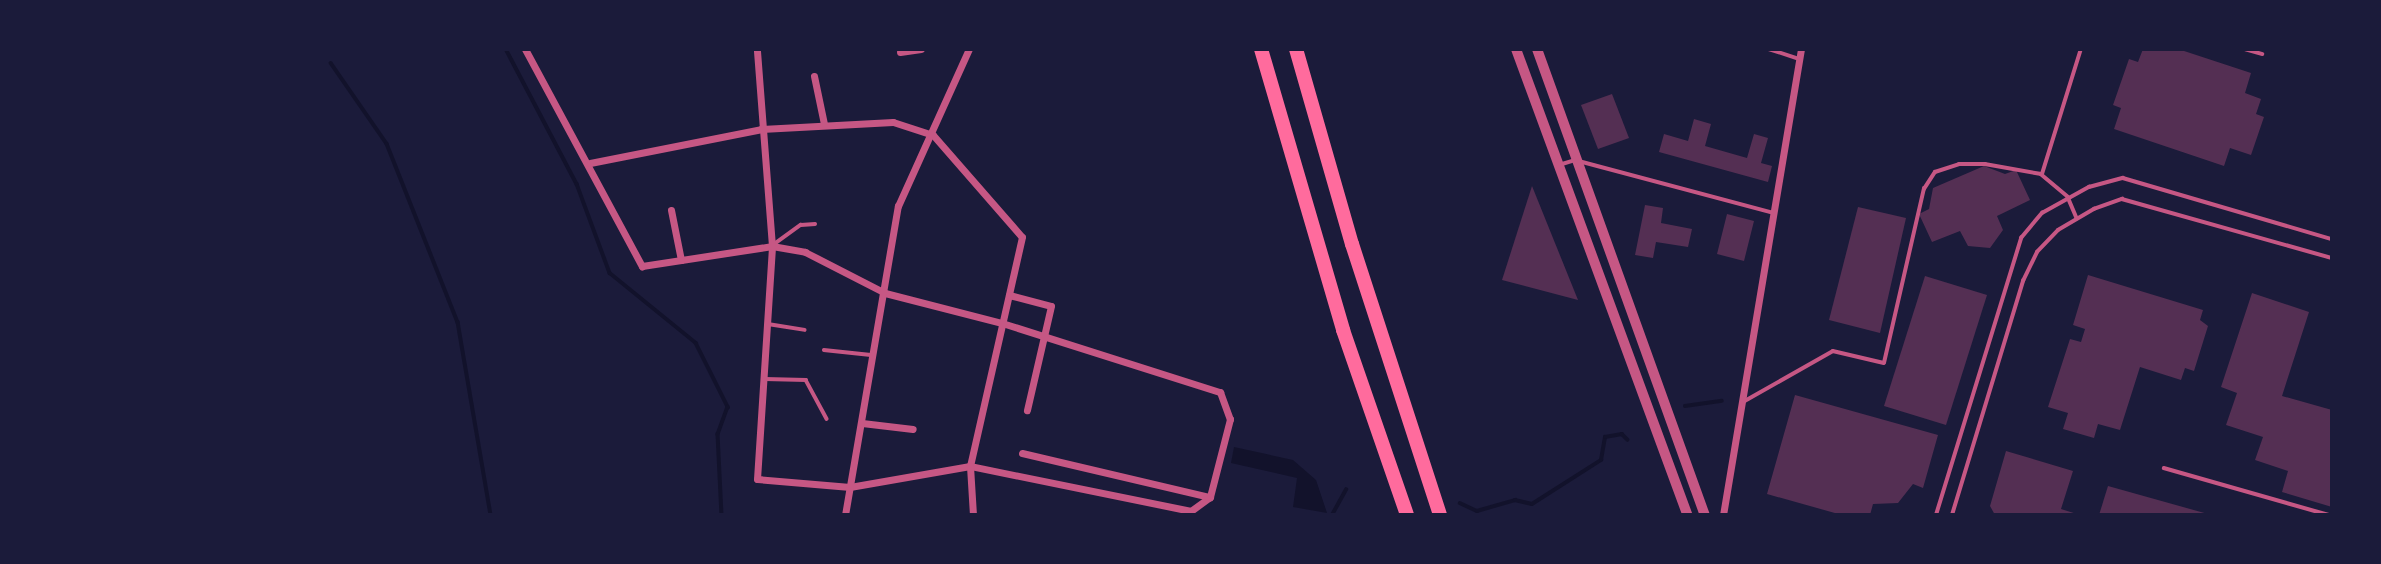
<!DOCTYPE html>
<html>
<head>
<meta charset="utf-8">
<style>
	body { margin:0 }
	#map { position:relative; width:2381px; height:564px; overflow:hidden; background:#1b1b3a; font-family:"Sofia Sans Condensed",sans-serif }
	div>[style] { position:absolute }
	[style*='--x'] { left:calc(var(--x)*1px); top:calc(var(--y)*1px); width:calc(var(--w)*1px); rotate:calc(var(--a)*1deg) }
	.water>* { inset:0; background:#12122b }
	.stream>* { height:3.5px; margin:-1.75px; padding:0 1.75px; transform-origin:1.75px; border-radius:1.75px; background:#12122b }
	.building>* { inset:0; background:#542f53 }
	.service>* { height:3.5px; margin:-1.75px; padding:0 1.75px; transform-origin:1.75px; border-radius:1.75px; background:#c65784 }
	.minor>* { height:7px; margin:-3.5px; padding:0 3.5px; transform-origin:3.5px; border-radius:3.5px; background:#c65784 }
	.tertiary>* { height:10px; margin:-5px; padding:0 5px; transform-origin:5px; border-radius:5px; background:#c65784 }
	.motorway>* { height:14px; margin:-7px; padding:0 7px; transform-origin:7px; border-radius:7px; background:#ff6b9d }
	span { translate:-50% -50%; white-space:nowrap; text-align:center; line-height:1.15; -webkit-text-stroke:5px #1b1b3a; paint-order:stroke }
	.frame { position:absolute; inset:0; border:51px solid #1b1b3a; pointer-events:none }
</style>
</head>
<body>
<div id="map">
	<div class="water">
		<div style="clip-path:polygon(1234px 447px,1293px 460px,1316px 480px,1327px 513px,1293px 507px,1297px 478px,1231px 463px)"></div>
	</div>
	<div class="stream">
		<div style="--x:506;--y:49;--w:153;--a:62.3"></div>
		<div style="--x:577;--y:184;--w:95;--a:69.7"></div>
		<div style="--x:610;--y:273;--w:111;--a:39.1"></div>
		<div style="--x:696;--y:343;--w:72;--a:63.4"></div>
		<div style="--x:728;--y:407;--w:29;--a:110"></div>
		<div style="--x:718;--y:434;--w:81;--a:87.2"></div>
		<div style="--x:331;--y:63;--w:98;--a:55.3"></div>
		<div style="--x:387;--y:144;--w:192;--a:68.3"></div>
		<div style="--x:458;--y:322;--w:196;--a:80.3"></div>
		<div style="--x:1685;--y:406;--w:37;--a:-8"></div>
		<div style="--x:1460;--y:503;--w:19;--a:25"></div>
		<div style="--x:1477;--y:511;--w:40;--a:-16"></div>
		<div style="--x:1515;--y:500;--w:17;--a:13"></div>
		<div style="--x:1532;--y:504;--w:82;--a:-32.5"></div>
		<div style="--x:1601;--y:460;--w:23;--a:-80"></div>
		<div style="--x:1605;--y:437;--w:17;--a:-10"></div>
		<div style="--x:1622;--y:434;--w:8;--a:45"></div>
		<div style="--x:1332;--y:515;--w:29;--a:-61"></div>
	</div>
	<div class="building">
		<div style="clip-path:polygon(2143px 49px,2178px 49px,2251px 73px,2245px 93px,2261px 99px,2256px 114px,2264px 117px,2251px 155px,2230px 148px,2224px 166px,2114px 129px,2121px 108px,2113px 105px,2129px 59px,2138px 62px)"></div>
		<div style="clip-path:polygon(1612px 94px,1629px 138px,1598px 149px,1581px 105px)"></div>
		<div style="clip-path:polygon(1694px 119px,1711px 124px,1705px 146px,1747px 158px,1754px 134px,1768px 138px,1761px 163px,1772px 166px,1768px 182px,1659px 152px,1664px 134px,1688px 141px)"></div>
		<div style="clip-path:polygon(1984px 166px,2005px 174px,2016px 170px,2030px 200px,1997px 216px,2003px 230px,1990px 248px,1968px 246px,1960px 231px,1932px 242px,1919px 214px,1929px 209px,1933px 188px)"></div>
		<div style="clip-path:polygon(1532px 186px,1578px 300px,1502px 280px)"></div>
		<div style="clip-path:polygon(1645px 205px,1663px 208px,1661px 223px,1692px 229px,1688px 247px,1656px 242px,1653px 258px,1635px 255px)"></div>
		<div style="clip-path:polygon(1858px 207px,1906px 218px,1880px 333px,1829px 320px)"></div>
		<div style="clip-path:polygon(1727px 214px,1754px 221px,1744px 261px,1717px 254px)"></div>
		<div style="clip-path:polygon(2088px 275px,2203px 310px,2200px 320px,2208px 326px,2194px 371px,2185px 368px,2181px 380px,2140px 367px,2120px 430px,2098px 424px,2094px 438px,2063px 429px,2068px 413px,2048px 407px,2070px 339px,2081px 342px,2085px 329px,2073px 325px)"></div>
		<div style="clip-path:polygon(1925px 276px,1987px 295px,1946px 425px,1884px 406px)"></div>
		<div style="clip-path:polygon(2252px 293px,2309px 312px,2282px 396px,2332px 410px,2332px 507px,2282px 492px,2288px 471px,2255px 460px,2263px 437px,2226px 425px,2237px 393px,2221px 387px)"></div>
		<div style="clip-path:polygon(1795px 395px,1938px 435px,1923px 488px,1913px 484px,1898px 503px,1873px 504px,1870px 515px,1842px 515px,1767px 494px)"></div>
		<div style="clip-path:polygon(2006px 451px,2073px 471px,2061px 509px,2080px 515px,1995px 515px,1990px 506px)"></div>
		<div style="clip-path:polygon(2108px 486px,2208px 514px,2208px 515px,2099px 515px)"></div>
	</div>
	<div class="service">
		<div style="--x:1769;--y:49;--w:32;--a:18"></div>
		<div style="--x:2245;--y:49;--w:18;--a:16"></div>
		<div style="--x:1559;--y:165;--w:17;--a:-17"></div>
		<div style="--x:1575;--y:160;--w:206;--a:14.9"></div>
		<div style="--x:2042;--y:174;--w:131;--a:-72.7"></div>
		<div style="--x:773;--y:245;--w:34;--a:-36"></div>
		<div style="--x:801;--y:225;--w:14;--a:-4"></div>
		<div style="--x:768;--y:324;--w:37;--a:9"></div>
		<div style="--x:824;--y:350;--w:47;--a:6.1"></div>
		<div style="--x:765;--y:379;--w:41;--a:1.4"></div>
		<div style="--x:806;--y:380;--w:44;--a:61.7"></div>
		<div style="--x:1743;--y:402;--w:103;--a:-29.5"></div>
		<div style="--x:1833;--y:351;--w:52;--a:13.2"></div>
		<div style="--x:1884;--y:363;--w:179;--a:-77.1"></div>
		<div style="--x:1924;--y:189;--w:20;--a:-57"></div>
		<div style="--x:1935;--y:172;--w:25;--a:-18"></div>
		<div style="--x:1959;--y:164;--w:26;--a:0"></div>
		<div style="--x:1985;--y:164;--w:57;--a:10.1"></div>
		<div style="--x:2041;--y:174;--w:35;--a:40"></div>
		<div style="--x:2068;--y:197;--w:23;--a:67"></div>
		<div style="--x:2164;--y:468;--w:172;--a:15.9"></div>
		<div style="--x:1936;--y:515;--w:290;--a:-72.9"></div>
		<div style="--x:2021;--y:238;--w:33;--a:-50"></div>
		<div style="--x:2042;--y:213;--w:54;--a:-29"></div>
		<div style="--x:2089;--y:187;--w:35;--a:-15"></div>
		<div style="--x:2123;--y:178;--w:218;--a:16.3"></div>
		<div style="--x:1952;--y:515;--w:245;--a:-73.1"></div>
		<div style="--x:2023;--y:281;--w:32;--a:-64"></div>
		<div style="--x:2037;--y:252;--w:30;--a:-46"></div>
		<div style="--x:2058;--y:230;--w:42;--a:-30.3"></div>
		<div style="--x:2094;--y:209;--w:30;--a:-20"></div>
		<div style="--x:2122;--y:199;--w:218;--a:15.7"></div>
	</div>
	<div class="minor">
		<div style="--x:525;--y:49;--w:247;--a:61.7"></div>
		<div style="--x:642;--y:266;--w:132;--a:-8.7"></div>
		<div style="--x:772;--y:246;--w:34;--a:10"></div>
		<div style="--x:805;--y:252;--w:90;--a:27.1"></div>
		<div style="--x:885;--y:293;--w:121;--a:14.4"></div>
		<div style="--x:1002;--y:323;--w:229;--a:17.6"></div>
		<div style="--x:1220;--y:392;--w:29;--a:70"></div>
		<div style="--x:1230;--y:419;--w:81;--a:104.4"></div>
		<div style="--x:1210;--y:497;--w:24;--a:144"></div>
		<div style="--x:1191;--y:511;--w:226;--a:-168.5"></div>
		<div style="--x:970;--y:466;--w:122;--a:170.1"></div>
		<div style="--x:850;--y:487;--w:93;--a:-175.1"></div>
		<div style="--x:757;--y:479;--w:233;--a:-86.3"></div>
		<div style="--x:772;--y:246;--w:198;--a:-94.4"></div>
		<div style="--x:900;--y:52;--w:21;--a:-8"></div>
		<div style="--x:814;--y:76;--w:49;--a:78.2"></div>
		<div style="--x:590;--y:163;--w:174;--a:-11.2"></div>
		<div style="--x:761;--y:129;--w:132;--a:-3"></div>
		<div style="--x:893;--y:122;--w:42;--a:18"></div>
		<div style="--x:933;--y:135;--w:135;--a:48.9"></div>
		<div style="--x:1022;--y:237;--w:235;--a:102.8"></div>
		<div style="--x:970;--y:466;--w:49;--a:86.5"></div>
		<div style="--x:671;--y:210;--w:51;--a:78.7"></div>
		<div style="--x:1009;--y:295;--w:43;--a:14.7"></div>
		<div style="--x:1051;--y:306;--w:107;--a:103"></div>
		<div style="--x:862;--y:423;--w:51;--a:6.7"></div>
		<div style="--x:1022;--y:453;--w:193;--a:13.2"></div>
		<div style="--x:845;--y:515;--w:314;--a:-80.3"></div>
		<div style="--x:898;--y:206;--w:172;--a:-65.7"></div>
		<div style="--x:1723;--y:515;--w:472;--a:-80.5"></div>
	</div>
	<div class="tertiary">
		<div style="--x:1516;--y:49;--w:496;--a:69.8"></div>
		<div style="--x:1537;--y:49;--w:495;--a:70.2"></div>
	</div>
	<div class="motorway">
		<div style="--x:1261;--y:49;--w:293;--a:73.7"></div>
		<div style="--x:1343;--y:330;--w:196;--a:70.9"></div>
		<div style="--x:1296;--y:49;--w:203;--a:74"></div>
		<div style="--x:1352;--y:244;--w:285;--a:72"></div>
	</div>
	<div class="frame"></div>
</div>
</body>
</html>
